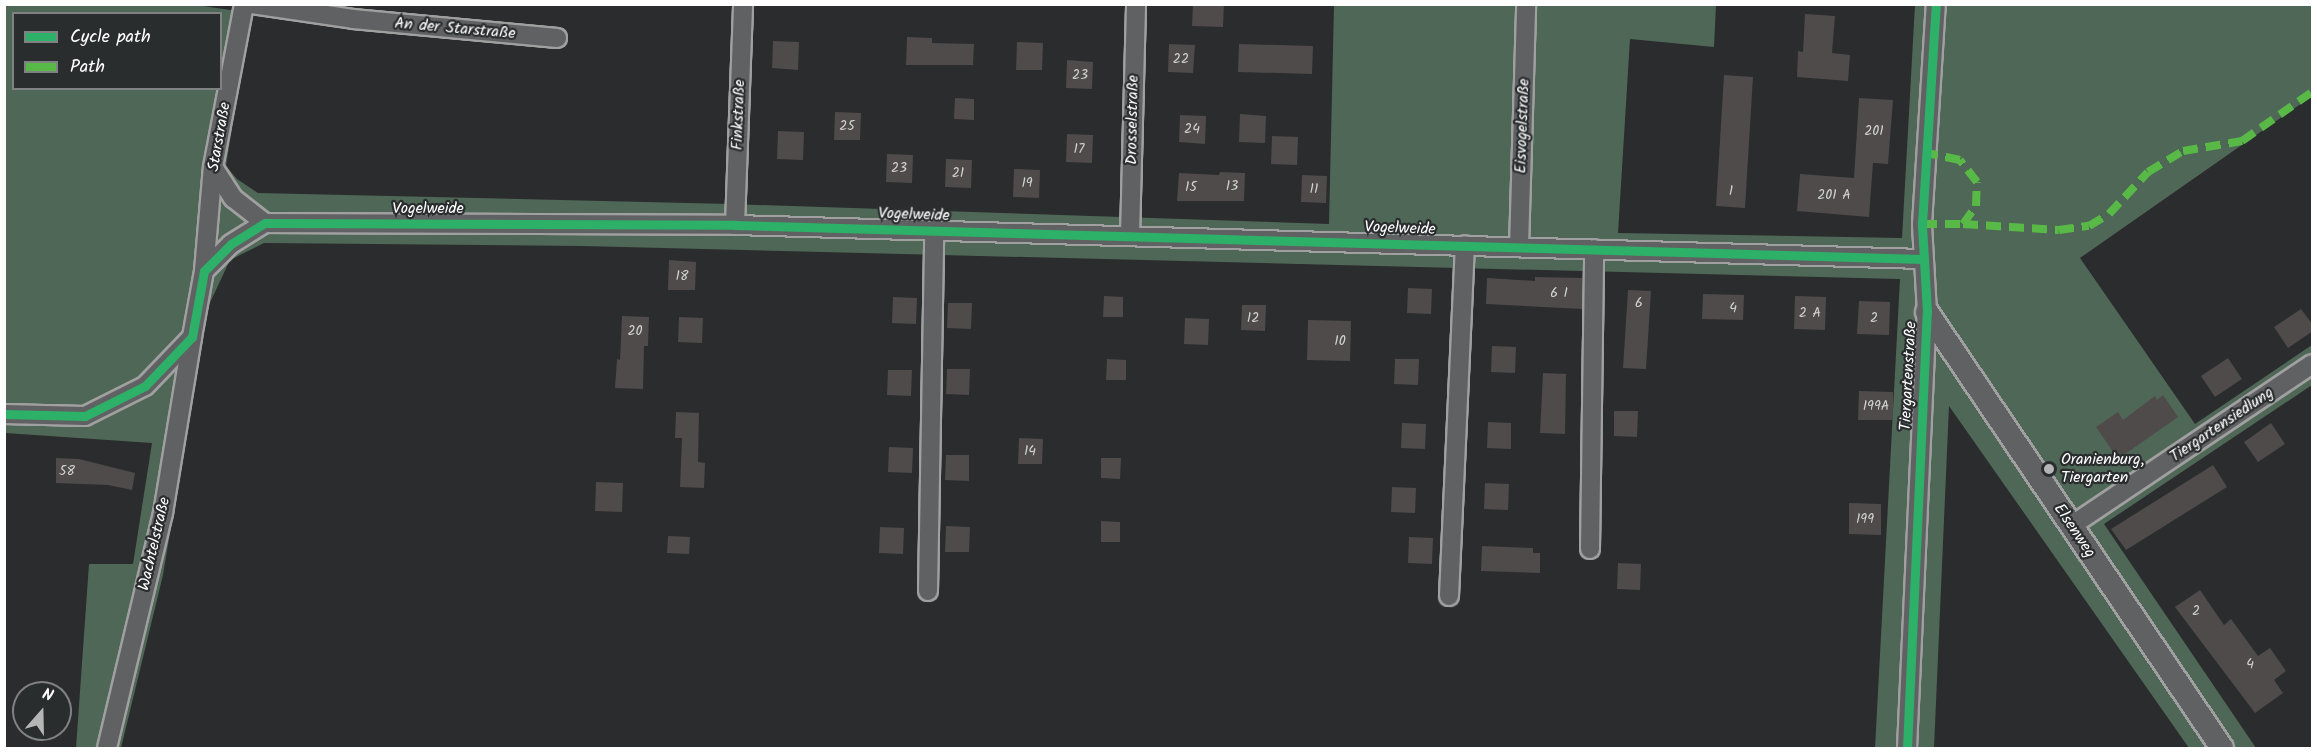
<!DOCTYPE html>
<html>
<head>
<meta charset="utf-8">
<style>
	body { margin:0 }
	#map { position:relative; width:2317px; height:753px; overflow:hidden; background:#2b2c2d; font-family:Kalam,sans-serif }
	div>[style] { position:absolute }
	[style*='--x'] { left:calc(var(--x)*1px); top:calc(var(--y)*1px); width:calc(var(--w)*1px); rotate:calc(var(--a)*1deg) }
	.green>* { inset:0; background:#4f6757 }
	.building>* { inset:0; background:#4e4b4a }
	.roads { filter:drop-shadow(2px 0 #a0a0a0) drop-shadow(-2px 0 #a0a0a0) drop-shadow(0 2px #a0a0a0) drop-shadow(0 -2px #a0a0a0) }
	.minor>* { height:18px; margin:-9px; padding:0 9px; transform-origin:9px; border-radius:9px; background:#606162 }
	.tertiary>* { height:22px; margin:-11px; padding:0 11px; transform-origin:11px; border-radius:11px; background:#606162 }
	.quiet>* { height:8px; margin-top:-4px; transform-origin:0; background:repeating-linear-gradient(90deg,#58b947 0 15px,transparent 0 23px) }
	.cycleway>* { height:9px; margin:-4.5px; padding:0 4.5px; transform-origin:4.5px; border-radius:4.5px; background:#2db169 }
	.dots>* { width:16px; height:16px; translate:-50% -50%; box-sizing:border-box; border:3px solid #2a2d2e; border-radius:50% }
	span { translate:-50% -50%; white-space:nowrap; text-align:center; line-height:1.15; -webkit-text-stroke:4.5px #2a2d2e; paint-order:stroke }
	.number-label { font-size:14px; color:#d3d2d2 }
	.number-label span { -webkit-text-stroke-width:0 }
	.street-label { font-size:16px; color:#fff }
	.poi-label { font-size:16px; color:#fff }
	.left { translate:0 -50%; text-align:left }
	.frame { position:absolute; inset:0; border:6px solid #fff; pointer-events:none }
	.legend { position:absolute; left:12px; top:12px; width:210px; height:78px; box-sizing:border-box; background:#2a2d2e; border:2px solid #7f8182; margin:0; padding:8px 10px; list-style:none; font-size:18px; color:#fff }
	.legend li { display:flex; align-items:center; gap:12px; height:30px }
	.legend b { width:30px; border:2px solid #7f8182 }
	.north { position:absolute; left:12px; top:681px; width:60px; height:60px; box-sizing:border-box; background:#2a2d2e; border:2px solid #7f8182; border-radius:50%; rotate:20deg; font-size:16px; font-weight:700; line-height:24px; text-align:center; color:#fff }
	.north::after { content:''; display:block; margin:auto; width:21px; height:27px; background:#b5b5b6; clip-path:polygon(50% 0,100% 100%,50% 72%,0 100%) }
</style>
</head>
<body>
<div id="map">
	<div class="green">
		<div style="clip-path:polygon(evenodd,190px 4px,250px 13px,226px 166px,237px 179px,258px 193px,730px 204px,1329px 224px,1334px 5px,1716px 5px,1714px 47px,1630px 39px,1618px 233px,1902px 238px,1915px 5px,2312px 5px,2312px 96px,2080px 258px,2195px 424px,2312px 345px,2312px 385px,2104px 524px,2256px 748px,2189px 748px,1949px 406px,1934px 748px,1875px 748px,1900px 279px,583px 246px,264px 243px,230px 260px,207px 309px,163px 575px,121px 748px,76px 748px,89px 564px,133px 564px,152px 443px,5px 433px,4px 5px,190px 4px,14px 14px,220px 14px,220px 88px,14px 88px,14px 14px)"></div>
	</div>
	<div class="building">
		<div style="clip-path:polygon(1193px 4px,1224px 4px,1223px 27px,1192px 26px)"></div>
		<div style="clip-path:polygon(1805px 14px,1835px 16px,1832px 53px,1850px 55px,1848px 81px,1797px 77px,1798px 51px,1803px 52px)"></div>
		<div style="clip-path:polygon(907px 37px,932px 38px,932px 43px,974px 44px,973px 65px,906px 65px)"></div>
		<div style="clip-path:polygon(773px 41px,799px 42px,798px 70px,772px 68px)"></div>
		<div style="clip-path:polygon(1017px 42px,1043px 43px,1042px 70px,1016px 70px)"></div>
		<div style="clip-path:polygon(1169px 44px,1195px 45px,1193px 73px,1168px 72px)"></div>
		<div style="clip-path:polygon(1239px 44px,1313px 46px,1312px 74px,1238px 72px)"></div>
		<div style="clip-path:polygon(1067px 60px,1093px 62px,1092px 89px,1066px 88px)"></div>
		<div style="clip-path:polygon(1724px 75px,1753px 77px,1745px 208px,1716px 206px)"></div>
		<div style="clip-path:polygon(955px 98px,974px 99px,974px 120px,954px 119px)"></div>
		<div style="clip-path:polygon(1859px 98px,1893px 100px,1888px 164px,1873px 163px,1869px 217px,1797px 211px,1800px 174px,1854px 178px)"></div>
		<div style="clip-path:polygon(835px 112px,861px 113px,860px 140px,834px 140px)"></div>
		<div style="clip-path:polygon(1240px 114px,1266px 116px,1265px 143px,1239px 142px)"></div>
		<div style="clip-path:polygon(1180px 115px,1206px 116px,1205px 144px,1179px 142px)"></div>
		<div style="clip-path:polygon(778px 131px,804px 132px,803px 160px,777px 159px)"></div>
		<div style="clip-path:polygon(1067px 134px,1093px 135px,1092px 163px,1066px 162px)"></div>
		<div style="clip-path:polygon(1272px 136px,1298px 137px,1297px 165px,1271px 164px)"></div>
		<div style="clip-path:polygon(887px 154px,913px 155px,912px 183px,886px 182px)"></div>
		<div style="clip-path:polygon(946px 159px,972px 160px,971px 188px,945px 187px)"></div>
		<div style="clip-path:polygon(1014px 169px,1040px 170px,1039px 198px,1013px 197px)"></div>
		<div style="clip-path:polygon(1220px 172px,1245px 173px,1244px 201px,1177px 201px,1179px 173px,1219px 175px)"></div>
		<div style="clip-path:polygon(1302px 175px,1327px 176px,1326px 203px,1301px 202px)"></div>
		<div style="clip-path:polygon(669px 260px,696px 262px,695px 290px,668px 290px)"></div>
		<div style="clip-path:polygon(1535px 277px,1582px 278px,1582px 309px,1486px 304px,1487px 278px,1535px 281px)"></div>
		<div style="clip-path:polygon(1408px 288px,1432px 289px,1431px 314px,1407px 313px)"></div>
		<div style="clip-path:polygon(1628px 290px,1651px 291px,1646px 369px,1623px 368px)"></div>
		<div style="clip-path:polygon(1703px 294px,1744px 295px,1743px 320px,1702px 319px)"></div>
		<div style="clip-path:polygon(1104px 296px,1123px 297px,1123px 317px,1103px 317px)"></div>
		<div style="clip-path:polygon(1795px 296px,1826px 297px,1825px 330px,1794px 329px)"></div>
		<div style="clip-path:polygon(893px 297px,917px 298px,916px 324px,892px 323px)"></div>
		<div style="clip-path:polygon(1859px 301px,1890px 302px,1889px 335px,1857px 334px)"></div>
		<div style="clip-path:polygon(948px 303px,972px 303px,971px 329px,947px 328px)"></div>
		<div style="clip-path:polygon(1242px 305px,1266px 305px,1265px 331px,1241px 330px)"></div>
		<div style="clip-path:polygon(2301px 309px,2313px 325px,2313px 331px,2288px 348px,2274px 327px)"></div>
		<div style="clip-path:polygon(622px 316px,649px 317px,648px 346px,644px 346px,643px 389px,615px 388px,617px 359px,620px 360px)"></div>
		<div style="clip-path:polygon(679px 317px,703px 318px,702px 343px,678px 342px)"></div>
		<div style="clip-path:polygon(1185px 318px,1209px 319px,1208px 345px,1184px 344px)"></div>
		<div style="clip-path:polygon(1308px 320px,1351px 321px,1350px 361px,1307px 360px)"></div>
		<div style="clip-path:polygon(1492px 346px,1516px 347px,1515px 373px,1491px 372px)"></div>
		<div style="clip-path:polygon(2228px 358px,2242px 379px,2215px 397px,2201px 376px)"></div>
		<div style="clip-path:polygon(1107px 359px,1126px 360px,1126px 380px,1106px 380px)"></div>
		<div style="clip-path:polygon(1395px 359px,1419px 359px,1418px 385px,1394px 384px)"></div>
		<div style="clip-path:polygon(947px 369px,970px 369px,969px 395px,946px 394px)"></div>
		<div style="clip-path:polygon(888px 370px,912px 370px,911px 396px,887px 395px)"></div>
		<div style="clip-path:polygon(1543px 373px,1566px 374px,1565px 434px,1540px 433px)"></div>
		<div style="clip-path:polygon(1859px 391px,1893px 392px,1893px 420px,1858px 420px)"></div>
		<div style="clip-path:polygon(2163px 395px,2178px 417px,2118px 459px,2096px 427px,2118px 412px,2123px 420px,2155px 396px,2157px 400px)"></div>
		<div style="clip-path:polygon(1614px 411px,1638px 411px,1637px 437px,1614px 436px)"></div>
		<div style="clip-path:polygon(676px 412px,699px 413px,698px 462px,705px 463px,704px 488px,680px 487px,682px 438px,675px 438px)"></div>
		<div style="clip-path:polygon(1488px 422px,1511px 423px,1511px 449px,1487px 448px)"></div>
		<div style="clip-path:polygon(1402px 423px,1426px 424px,1425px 449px,1401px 448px)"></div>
		<div style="clip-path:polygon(2271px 423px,2285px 444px,2258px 462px,2244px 442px)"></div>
		<div style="clip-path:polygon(1019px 438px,1043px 439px,1042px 464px,1018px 464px)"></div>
		<div style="clip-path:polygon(889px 447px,913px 448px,912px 473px,888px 472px)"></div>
		<div style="clip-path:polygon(946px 455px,969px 455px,969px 481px,945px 480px)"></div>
		<div style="clip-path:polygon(56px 458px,79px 459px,135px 473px,132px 490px,108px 485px,56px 483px)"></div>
		<div style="clip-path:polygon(1101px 458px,1121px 458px,1120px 479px,1101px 478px)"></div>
		<div style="clip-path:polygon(2213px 465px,2227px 487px,2126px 550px,2111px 529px)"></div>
		<div style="clip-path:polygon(596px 482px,623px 483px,622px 512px,595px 511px)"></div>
		<div style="clip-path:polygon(1485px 483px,1509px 484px,1508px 510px,1484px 509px)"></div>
		<div style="clip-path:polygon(1392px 487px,1416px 488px,1415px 513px,1391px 512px)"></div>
		<div style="clip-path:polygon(1849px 503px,1881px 504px,1881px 535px,1849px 534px)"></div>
		<div style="clip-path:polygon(1101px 521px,1120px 522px,1120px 542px,1101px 542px)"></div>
		<div style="clip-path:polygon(946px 526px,970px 527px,969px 552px,945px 552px)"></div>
		<div style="clip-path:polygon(880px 527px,904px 528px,903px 554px,879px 553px)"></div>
		<div style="clip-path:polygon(668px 536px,690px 537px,689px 554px,667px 553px)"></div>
		<div style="clip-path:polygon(1409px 537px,1433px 538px,1432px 564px,1408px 563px)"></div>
		<div style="clip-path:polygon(1482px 546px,1533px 548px,1533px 553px,1540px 553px,1540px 573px,1481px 571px)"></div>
		<div style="clip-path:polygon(1618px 563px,1641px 564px,1640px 590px,1617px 589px)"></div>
		<div style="clip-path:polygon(2200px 590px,2224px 625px,2231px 619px,2258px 656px,2270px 648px,2286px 671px,2274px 680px,2283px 693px,2255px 713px,2175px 607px)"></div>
	</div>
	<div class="roads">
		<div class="minor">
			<div style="--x:252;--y:4;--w:102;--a:8.4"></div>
			<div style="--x:353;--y:19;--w:205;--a:5.3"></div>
			<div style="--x:213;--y:167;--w:37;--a:57"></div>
			<div style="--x:233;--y:198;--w:41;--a:38"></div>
			<div style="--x:735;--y:225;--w:221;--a:-87.9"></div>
			<div style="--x:1130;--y:236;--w:232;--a:-88.5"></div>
			<div style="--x:1519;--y:247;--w:243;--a:-88.3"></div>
			<div style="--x:204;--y:271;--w:104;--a:-85.1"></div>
			<div style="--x:213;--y:167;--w:166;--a:-79.2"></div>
			<div style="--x:4;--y:414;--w:81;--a:1.4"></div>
			<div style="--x:85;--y:416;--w:67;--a:-26.6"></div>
			<div style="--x:145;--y:386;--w:68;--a:-46.2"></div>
			<div style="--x:192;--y:337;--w:67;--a:-79.7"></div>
			<div style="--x:204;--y:271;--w:38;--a:-45"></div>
			<div style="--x:231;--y:244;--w:40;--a:-32"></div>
			<div style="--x:265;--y:223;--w:470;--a:0.2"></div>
			<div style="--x:735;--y:225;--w:1188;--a:1.64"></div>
			<div style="--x:2071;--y:526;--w:290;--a:-33.9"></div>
			<div style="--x:1590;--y:549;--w:300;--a:-89.2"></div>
			<div style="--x:928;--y:591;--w:361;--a:-89"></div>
			<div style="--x:1449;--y:596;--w:351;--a:-87.4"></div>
			<div style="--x:107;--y:748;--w:242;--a:-76.6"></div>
			<div style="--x:163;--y:513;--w:178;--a:-80.6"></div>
			<div style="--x:1907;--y:748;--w:436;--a:-87.4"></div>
			<div style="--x:1927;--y:312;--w:88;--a:-93.3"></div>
			<div style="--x:1922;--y:224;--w:220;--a:-86.4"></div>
		</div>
		<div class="tertiary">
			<div style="--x:1927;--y:312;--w:526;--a:55.92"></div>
		</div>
	</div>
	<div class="quiet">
		<div style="--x:1922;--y:224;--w:41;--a:0"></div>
		<div style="--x:1963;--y:224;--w:22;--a:-54"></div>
		<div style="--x:1976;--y:206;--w:24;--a:-88"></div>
		<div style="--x:1977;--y:182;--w:28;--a:-128"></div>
		<div style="--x:1960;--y:160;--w:35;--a:-168"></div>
		<div style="--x:1963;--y:224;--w:96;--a:3.6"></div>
		<div style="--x:2059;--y:230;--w:30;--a:-8"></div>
		<div style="--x:2089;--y:226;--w:23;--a:-31"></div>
		<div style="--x:2109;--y:214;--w:57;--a:-47.1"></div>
		<div style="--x:2148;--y:172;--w:41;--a:-31"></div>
		<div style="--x:2183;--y:151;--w:60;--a:-9.6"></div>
		<div style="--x:2242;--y:141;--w:85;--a:-35"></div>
	</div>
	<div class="cycleway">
		<div style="--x:4;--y:414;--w:81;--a:1.4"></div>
		<div style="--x:85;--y:416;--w:67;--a:-26.6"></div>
		<div style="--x:145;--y:386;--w:68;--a:-46.2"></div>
		<div style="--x:192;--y:337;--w:67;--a:-79.7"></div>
		<div style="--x:204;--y:271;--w:38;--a:-45"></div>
		<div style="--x:231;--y:244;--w:40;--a:-32"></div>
		<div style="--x:265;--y:223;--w:470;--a:0.2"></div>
		<div style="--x:735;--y:225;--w:1188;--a:1.64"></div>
		<div style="--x:1907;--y:748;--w:436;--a:-87.4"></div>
		<div style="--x:1927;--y:312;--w:88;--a:-93.3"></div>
		<div style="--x:1922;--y:224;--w:220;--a:-86.4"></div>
	</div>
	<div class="dots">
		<div style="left:2049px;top:469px;background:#b5b5b6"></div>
	</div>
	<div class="number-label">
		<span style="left:1181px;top:59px">22</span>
		<span style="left:1080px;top:75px">23</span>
		<span style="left:847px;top:126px">25</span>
		<span style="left:1192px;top:129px">24</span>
		<span style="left:1874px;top:131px">201</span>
		<span style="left:1079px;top:149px">17</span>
		<span style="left:899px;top:168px">23</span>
		<span style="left:958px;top:173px">21</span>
		<span style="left:1027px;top:183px">19</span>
		<span style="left:1232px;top:186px">13</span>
		<span style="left:1191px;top:187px">15</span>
		<span style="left:1314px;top:189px">11</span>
		<span style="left:1731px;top:191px">1</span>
		<span style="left:1834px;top:195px">201 A</span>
		<span style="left:682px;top:276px">18</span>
		<span style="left:1559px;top:293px">6 I</span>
		<span style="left:1639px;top:303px">6</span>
		<span style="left:1733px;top:308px">4</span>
		<span style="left:1810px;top:313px">2 A</span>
		<span style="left:1253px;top:318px">12</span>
		<span style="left:1874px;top:318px">2</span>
		<span style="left:635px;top:331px">20</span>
		<span style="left:1340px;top:341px">10</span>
		<span style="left:1876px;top:406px">199A</span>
		<span style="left:1030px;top:451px">14</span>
		<span style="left:67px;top:471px">58</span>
		<span style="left:1865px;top:519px">199</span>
		<span style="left:2196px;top:611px">2</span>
		<span style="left:2250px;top:664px">4</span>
	</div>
	<div class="street-label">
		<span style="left:455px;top:29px;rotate:5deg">An der Starstraße</span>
		<span style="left:739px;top:115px;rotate:-88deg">Finkstraße</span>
		<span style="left:1133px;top:120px;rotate:-89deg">Drosselstraße</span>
		<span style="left:1523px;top:126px;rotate:-88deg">Eisvogelstraße</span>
		<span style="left:220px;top:137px;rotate:-80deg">Starstraße</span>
		<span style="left:428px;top:209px">Vogelweide</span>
		<span style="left:914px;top:215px;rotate:2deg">Vogelweide</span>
		<span style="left:1400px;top:229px;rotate:2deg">Vogelweide</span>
		<span style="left:1909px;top:376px;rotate:-87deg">Tiergartenstraße</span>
		<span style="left:2222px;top:425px;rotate:-34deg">Tiergartensiedlung</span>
		<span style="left:2074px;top:531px;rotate:56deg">Elsenweg</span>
		<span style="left:155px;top:544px;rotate:-77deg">Wachtelstraße</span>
	</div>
	<div class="poi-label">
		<span class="left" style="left:2061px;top:469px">Oranienburg,<br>Tiergarten</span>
	</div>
	<div class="frame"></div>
	<ul class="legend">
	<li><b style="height:8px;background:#2db169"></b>Cycle path</li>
	<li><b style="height:8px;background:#58b947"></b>Path</li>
	</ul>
	<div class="north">N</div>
</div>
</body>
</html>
